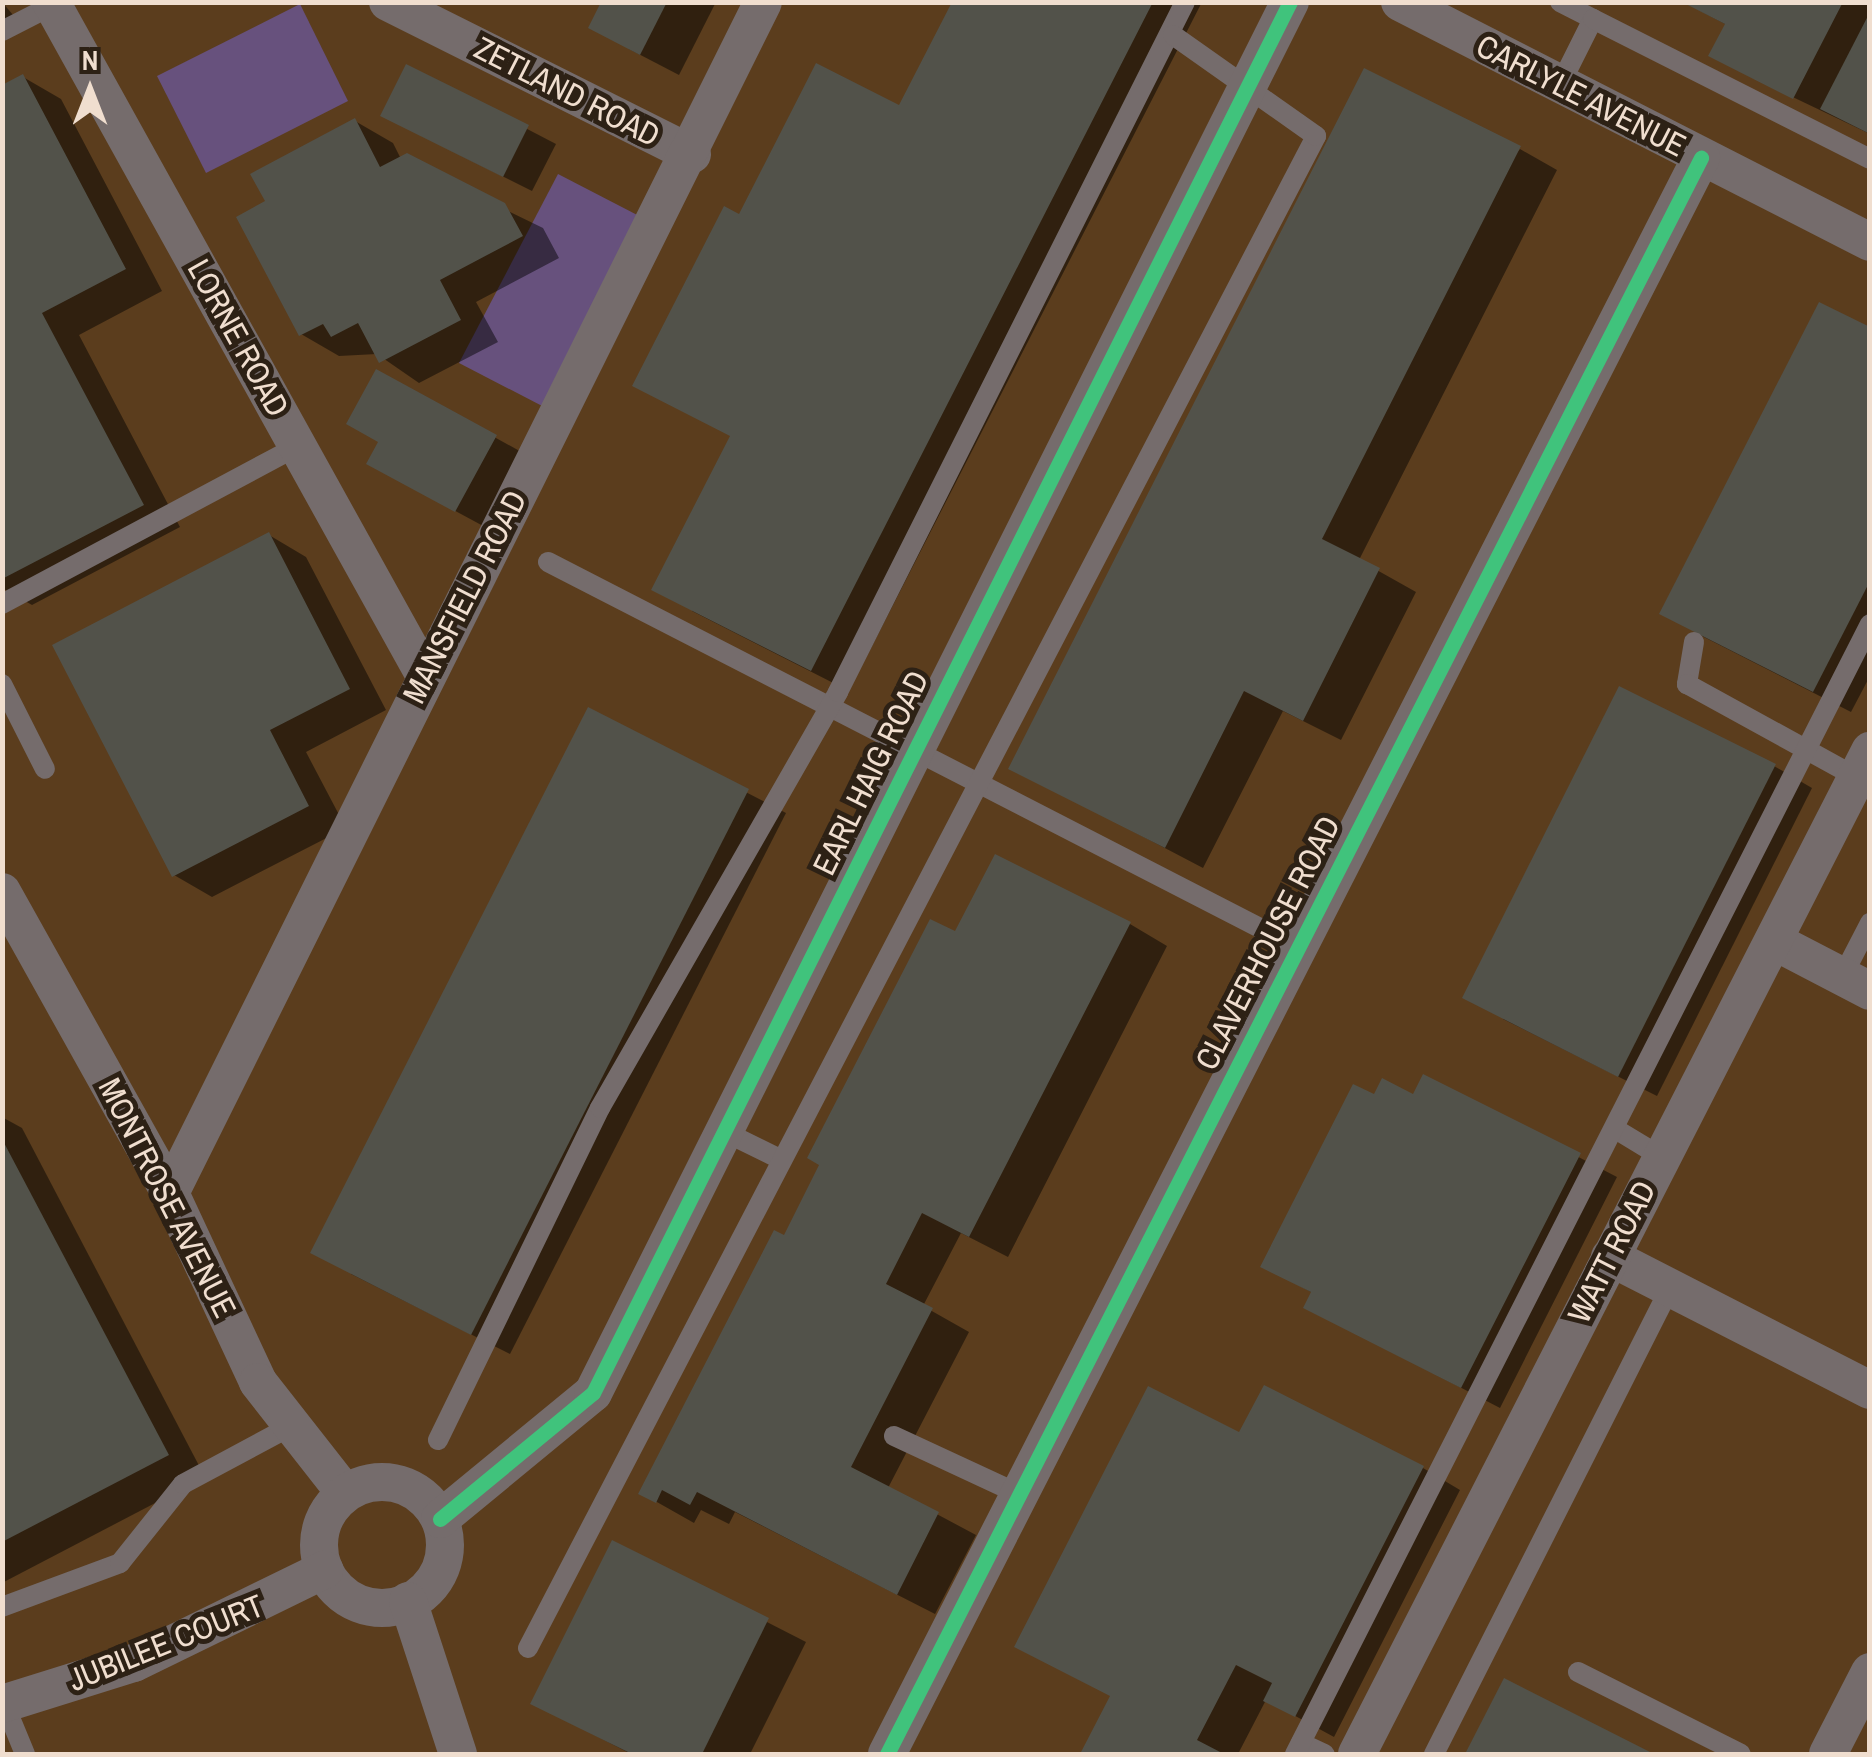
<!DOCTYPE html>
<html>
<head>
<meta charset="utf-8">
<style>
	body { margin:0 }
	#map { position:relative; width:1872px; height:1757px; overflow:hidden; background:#443627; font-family:"Archivo Narrow",sans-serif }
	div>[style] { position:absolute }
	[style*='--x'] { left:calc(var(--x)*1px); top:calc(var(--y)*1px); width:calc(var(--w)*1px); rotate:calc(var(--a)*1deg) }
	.built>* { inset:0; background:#5b3d1d }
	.green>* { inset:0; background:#67517d }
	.shadow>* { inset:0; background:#0007 }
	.building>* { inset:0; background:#52524a }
	.service>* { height:20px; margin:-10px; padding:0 10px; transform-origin:10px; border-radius:10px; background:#756c6c }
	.minor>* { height:38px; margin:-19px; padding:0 19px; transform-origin:19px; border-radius:19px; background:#756c6c }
	.minor>.ring { margin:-19px; padding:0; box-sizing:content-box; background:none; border:38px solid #756c6c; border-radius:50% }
	.cycleway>* { height:15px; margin:-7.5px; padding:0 7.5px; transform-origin:7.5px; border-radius:7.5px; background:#40c37c }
	span { translate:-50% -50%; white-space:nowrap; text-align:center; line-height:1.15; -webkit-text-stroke:10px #2d2115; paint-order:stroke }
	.street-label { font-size:32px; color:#f0decf }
	.frame { position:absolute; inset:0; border:5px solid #f0decf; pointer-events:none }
	.north { position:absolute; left:40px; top:40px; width:100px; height:100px; -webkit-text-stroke:8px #2d2115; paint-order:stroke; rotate:0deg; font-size:28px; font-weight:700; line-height:40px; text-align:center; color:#f0decf }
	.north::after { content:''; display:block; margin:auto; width:35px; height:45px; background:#f0decf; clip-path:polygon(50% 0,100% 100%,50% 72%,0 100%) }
</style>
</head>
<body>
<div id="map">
	<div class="built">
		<div style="clip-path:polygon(3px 3px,1869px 3px,1869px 1754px,3px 1754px)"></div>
	</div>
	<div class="green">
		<div style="clip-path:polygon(300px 4px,348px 101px,206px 173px,157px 76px)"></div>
		<div style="clip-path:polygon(558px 174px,645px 219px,546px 408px,459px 363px)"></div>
	</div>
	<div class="shadow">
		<div style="clip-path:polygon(2px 2px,19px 22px,2px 31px)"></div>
		<div style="clip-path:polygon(604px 2px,716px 2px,679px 75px,629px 49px)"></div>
		<div style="clip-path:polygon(955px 2px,1202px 2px,849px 691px,692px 611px,732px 437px,740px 217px,900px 108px)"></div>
		<div style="clip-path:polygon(1684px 2px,1870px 2px,1870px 134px,1749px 76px,1727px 25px)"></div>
		<div style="clip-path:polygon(408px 67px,556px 144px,532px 191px,412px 131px)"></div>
		<div style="clip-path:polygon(23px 77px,61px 99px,162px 291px,79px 335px,180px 527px,32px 605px,2px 588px,2px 88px)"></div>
		<div style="clip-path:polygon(355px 121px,393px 143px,401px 159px,543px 228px,559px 258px,476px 302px,498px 342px,419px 383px,377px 354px,339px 356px,301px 334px,269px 202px)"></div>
		<div style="clip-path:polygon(1520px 149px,1557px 170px,1359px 560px,1416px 592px,1341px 740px,1283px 711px,1203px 868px,1012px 768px)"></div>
		<div style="clip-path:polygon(1870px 330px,1870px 676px,1851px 712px,1700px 635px)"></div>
		<div style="clip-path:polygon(377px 372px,525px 454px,485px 527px,398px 480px,381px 441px)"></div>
		<div style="clip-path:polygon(269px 535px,306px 557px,386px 710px,306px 752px,346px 828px,212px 897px,174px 875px)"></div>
		<div style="clip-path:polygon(589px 711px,786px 813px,510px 1354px,351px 1274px)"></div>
		<div style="clip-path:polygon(1774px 766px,1812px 788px,1657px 1096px,1503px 1019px)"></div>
		<div style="clip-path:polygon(1130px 924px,1167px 946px,1008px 1257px,961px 1233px,923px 1306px,969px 1332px,888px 1488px,976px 1535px,935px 1614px,735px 1512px,729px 1524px,701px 1510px,694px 1523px,641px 1493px,956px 934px)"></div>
		<div style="clip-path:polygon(1424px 1077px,1617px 1177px,1500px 1408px,1306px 1307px,1313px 1293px,1263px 1266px,1375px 1098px,1414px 1097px)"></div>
		<div style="clip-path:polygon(2px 1117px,22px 1128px,205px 1477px,2px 1583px)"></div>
		<div style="clip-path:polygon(1240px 1436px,1423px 1468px,1460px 1490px,1334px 1737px,1266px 1700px,1238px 1754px,1083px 1754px)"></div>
		<div style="clip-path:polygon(613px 1543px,806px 1642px,750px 1754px,631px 1754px,533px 1703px)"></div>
		<div style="clip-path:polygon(1505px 1681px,1648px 1754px,1468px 1754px)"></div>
	</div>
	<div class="building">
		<div style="clip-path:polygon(601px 2px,667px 2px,640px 55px,588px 28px)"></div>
		<div style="clip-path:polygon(952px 2px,1153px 2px,811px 671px,651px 590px,730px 436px,632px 386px,724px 206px,739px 214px,816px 63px,899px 105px)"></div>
		<div style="clip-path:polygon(1682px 2px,1843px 2px,1793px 99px,1708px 56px,1725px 24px)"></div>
		<div style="clip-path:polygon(1870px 12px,1870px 134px,1820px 109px)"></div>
		<div style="clip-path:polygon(406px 64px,529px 125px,503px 177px,380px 116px)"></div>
		<div style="clip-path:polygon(1364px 68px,1521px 146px,1322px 539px,1380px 568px,1303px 721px,1244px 691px,1165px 848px,1008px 769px)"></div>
		<div style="clip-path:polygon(23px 74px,126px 269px,42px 313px,144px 505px,2px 579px,2px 85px)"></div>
		<div style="clip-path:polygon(355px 118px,380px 167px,407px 153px,505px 203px,523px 236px,440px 280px,461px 320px,379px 363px,358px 323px,331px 337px,323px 324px,299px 336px,236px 217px,265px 201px,250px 174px)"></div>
		<div style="clip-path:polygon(1819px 302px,1870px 327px,1870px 581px,1813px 692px,1659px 614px)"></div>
		<div style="clip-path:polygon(376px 369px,497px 435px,455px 512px,366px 464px,378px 442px,346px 424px)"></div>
		<div style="clip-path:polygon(269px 532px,350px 689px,270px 730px,309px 806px,172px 877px,52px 645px)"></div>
		<div style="clip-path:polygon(1619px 686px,1776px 764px,1618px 1077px,1462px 998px)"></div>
		<div style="clip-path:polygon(588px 707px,749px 789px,471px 1335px,310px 1253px)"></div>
		<div style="clip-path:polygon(995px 854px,1131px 922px,969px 1237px,922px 1213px,886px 1284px,933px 1308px,851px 1467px,939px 1512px,897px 1595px,697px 1492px,690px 1505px,662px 1490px,656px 1503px,638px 1494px,774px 1230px,784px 1235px,819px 1165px,807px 1158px,930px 919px,955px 931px)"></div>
		<div style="clip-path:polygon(1423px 1074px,1581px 1153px,1461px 1388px,1303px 1308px,1311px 1292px,1260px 1267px,1353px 1084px,1374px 1094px,1382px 1078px,1413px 1094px)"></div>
		<div style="clip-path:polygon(2px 1139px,169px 1455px,2px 1542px)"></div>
		<div style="clip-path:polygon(1264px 1385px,1424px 1466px,1295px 1717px,1263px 1701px,1272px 1683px,1236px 1665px,1197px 1740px,1224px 1754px,1080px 1754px,1110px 1696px,1014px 1647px,1148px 1386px,1239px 1432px)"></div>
		<div style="clip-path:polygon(612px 1540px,769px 1618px,702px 1754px,632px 1754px,530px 1704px)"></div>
		<div style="clip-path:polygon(1504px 1678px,1654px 1754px,1465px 1754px)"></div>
	</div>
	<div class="service">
		<div style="--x:1560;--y:2;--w:37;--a:27"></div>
		<div style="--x:1593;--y:19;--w:74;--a:116.6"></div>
		<div style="--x:1593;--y:19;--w:310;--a:26.8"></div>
		<div style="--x:2;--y:31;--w:57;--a:-27"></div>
		<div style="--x:548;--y:562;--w:803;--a:27.2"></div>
		<div style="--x:2;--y:604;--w:336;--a:-28.1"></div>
		<div style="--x:1694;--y:642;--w:43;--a:99.5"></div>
		<div style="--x:1687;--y:684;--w:193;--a:28.8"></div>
		<div style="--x:2;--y:684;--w:95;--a:63.2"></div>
		<div style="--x:1842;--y:977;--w:61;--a:-62.6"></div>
		<div style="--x:1617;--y:1130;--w:50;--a:31.2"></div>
		<div style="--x:723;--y:1131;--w:64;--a:26.2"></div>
		<div style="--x:894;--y:1436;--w:138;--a:24.9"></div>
		<div style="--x:438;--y:1440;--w:369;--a:-64"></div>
		<div style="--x:600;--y:1108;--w:479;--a:-60.2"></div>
		<div style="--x:838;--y:692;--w:772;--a:-63.3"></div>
		<div style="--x:2;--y:1607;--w:126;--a:-20.4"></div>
		<div style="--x:120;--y:1563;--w:101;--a:-51.4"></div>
		<div style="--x:183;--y:1484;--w:123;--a:-28.2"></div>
		<div style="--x:528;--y:1648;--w:1705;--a:-62.47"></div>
		<div style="--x:1316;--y:136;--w:175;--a:-144.8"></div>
		<div style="--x:1578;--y:1672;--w:182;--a:26.7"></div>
		<div style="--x:4;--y:1703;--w:55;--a:67.6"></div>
		<div style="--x:1301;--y:1743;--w:26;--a:25"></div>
		<div style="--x:1295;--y:1754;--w:1268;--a:-63.03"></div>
		<div style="--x:1434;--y:1754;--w:522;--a:-63.14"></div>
	</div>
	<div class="minor">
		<div style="--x:51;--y:2;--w:769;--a:60.97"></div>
		<div style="--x:388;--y:2;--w:340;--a:26.6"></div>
		<div style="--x:1400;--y:2;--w:528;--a:27.05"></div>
		<div style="--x:2;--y:892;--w:345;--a:60.8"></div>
		<div style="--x:170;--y:1193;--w:208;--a:65"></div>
		<div style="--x:258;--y:1382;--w:141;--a:51.9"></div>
		<div style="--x:1774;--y:941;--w:108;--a:27.5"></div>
		<div style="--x:170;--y:1193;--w:1330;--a:-63.53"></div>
		<div style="--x:1610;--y:1257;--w:292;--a:27.1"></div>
		<div class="ring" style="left:319px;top:1482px;width:88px;height:88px"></div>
		<div style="--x:440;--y:1519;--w:198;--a:-39.5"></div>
		<div style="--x:593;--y:1393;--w:1556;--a:-63.39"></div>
		<div style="--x:408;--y:1601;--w:161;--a:71.9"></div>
		<div style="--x:2;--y:1704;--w:138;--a:-17.3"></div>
		<div style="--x:134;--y:1663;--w:212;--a:-26.1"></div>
		<div style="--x:887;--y:1754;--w:1792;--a:-62.98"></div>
		<div style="--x:1357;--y:1754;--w:1127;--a:-62.91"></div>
		<div style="--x:1828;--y:1754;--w:92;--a:-62.9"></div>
	</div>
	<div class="cycleway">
		<div style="--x:440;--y:1519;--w:198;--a:-39.5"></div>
		<div style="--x:593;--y:1393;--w:1556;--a:-63.39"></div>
		<div style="--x:887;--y:1754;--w:1792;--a:-62.98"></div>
	</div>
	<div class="street-label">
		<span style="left:567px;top:92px;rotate:27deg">ZETLAND ROAD</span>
		<span style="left:1581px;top:96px;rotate:27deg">CARLYLE AVENUE</span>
		<span style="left:238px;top:338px;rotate:61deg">LORNE ROAD</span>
		<span style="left:465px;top:597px;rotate:-63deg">MANSFIELD ROAD</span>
		<span style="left:871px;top:773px;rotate:-64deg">EARL HAIG ROAD</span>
		<span style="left:1268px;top:943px;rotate:-63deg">CLAVERHOUSE ROAD</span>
		<span style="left:167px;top:1198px;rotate:63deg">MONTROSE AVENUE</span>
		<span style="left:1612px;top:1252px;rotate:-63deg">WATT ROAD</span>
		<span style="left:166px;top:1643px;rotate:-22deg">JUBILEE COURT</span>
	</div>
	<div class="frame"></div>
	<div class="north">N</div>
</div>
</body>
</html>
